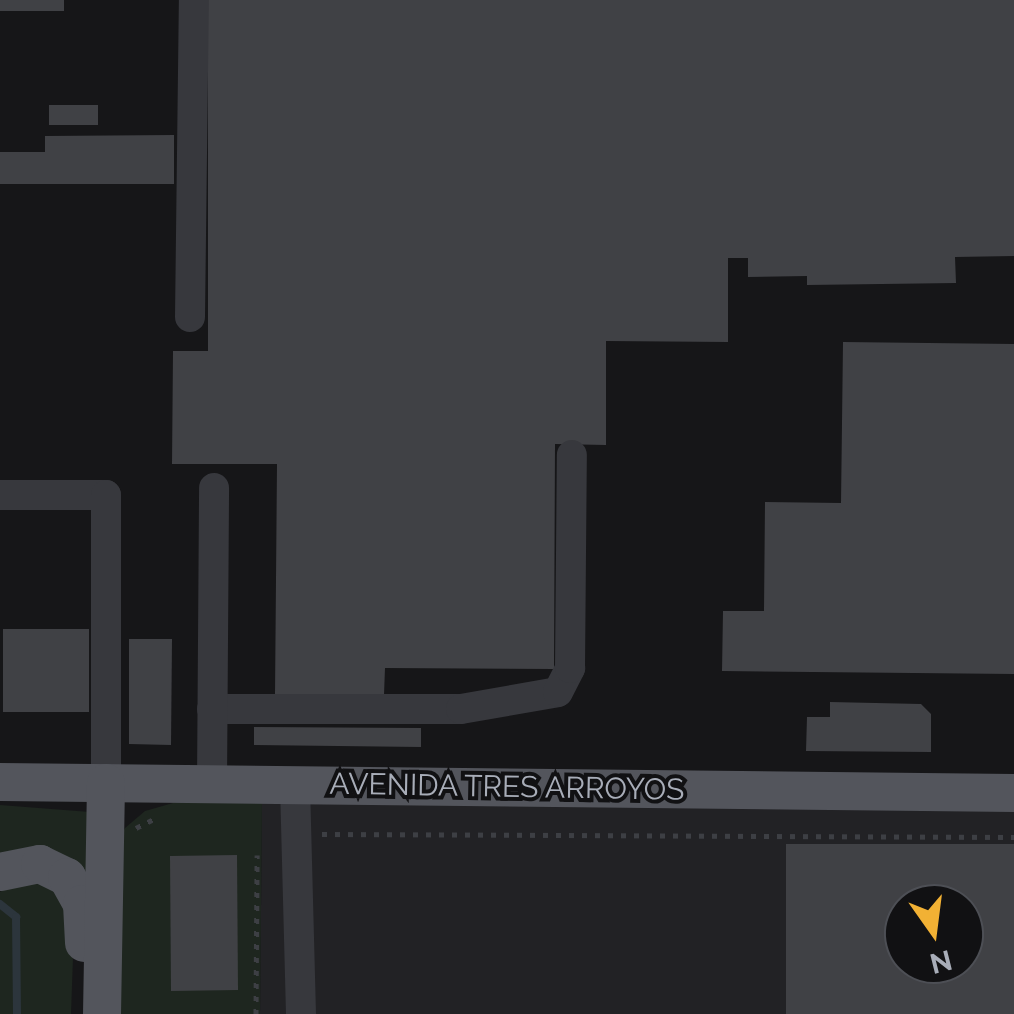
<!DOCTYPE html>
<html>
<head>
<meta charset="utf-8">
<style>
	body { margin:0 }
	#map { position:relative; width:1014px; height:1014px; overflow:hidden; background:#161618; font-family:Raleway,sans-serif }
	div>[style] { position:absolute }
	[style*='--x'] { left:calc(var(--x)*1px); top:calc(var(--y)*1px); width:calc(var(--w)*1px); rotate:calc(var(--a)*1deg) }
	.built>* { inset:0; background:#222225 }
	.green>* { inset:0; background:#1e261f }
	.stream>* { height:8px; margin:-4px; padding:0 4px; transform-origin:4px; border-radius:4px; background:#2c353c }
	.building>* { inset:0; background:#404145 }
	.path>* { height:5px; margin-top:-2.5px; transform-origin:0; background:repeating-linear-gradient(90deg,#3d3f44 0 5px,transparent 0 13px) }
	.minor>* { height:30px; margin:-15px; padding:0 15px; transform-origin:15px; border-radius:15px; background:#37383d }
	.major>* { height:38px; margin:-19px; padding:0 19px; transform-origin:19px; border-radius:19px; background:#53555c }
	span { translate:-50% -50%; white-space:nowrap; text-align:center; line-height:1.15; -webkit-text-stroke:8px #111113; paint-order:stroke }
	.street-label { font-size:30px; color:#a8adb8 }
	.north { position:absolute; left:884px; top:884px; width:100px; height:100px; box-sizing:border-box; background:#111113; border:2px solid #4d4f55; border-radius:50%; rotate:166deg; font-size:28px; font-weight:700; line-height:40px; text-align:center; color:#a8adb8 }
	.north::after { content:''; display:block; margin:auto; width:35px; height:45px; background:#f2b134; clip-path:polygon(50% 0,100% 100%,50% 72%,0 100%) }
</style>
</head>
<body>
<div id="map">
	<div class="built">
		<div style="clip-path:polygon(evenodd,262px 802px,1014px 811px,1014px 1014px,260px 1014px,262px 802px,904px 904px,964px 904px,964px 964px,904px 964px,904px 904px)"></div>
	</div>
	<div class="green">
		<div style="clip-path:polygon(262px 802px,260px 1014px,111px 1014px,119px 839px,125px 828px,145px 811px,173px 803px)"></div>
		<div style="clip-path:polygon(0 805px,90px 812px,96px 910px,0 860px)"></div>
		<div style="clip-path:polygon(16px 882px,54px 884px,74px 929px,71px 1014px,0 1014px,0 892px)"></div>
	</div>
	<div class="stream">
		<div style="--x:0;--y:904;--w:21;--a:39"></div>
		<div style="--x:16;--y:917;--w:97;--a:89.4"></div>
	</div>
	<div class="building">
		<div style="clip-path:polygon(0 0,64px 0,64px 11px,0 11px)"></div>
		<div style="clip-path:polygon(208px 0,1014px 0,1014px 256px,955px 257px,956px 283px,807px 285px,807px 276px,748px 277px,748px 258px,728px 258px,728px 342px,606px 341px,606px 445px,555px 444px,554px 669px,385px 668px,384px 695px,275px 695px,277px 464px,172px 464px,173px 351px,208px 351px)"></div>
		<div style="clip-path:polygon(49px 105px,98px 105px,98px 125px,49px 125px)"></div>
		<div style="clip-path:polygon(174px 135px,174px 184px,0 184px,0 152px,45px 152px,45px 136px)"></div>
		<div style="clip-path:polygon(843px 342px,1014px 344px,1014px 674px,722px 671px,723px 611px,764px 611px,765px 502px,841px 503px)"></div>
		<div style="clip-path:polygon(3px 629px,89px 629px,89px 712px,3px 712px)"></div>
		<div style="clip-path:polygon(129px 639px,172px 639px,171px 745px,129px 744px)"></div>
		<div style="clip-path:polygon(830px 702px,921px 704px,931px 714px,931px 752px,806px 751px,807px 717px,830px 717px)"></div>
		<div style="clip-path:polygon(254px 727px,421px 728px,421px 747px,254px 745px)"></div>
		<div style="clip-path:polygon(evenodd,786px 844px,1014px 844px,1014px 1014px,786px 1014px,786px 844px,904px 904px,964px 904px,964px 964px,904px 964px,904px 904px)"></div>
		<div style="clip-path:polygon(237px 855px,238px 990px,171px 991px,170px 856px)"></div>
	</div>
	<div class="path">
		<div style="--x:136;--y:828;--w:25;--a:-27"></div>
		<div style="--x:322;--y:834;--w:692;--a:0.25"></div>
		<div style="--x:256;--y:1014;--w:159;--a:-89.6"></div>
	</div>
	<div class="minor">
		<div style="--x:190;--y:317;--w:317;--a:-89.3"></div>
		<div style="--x:0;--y:495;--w:106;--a:0"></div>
		<div style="--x:106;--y:495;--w:288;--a:90"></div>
		<div style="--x:212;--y:709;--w:249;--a:0"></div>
		<div style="--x:461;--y:709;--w:98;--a:-9.9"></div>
		<div style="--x:558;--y:692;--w:27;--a:-63"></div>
		<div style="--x:570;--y:668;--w:213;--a:-89.5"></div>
		<div style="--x:212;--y:784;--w:296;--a:-89.6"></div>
		<div style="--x:295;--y:785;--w:229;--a:88.5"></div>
	</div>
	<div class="major">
		<div style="--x:0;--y:782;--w:1014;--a:0.62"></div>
		<div style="--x:0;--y:872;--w:41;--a:-11.3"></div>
		<div style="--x:40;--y:864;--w:30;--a:26"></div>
		<div style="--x:67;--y:877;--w:31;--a:61"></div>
		<div style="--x:82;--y:904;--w:39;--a:87"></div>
		<div style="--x:102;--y:1014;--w:231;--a:-89"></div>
	</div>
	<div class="street-label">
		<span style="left:507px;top:787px;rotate:1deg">AVENIDA TRES ARROYOS</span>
	</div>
	<div class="north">N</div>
</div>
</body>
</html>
